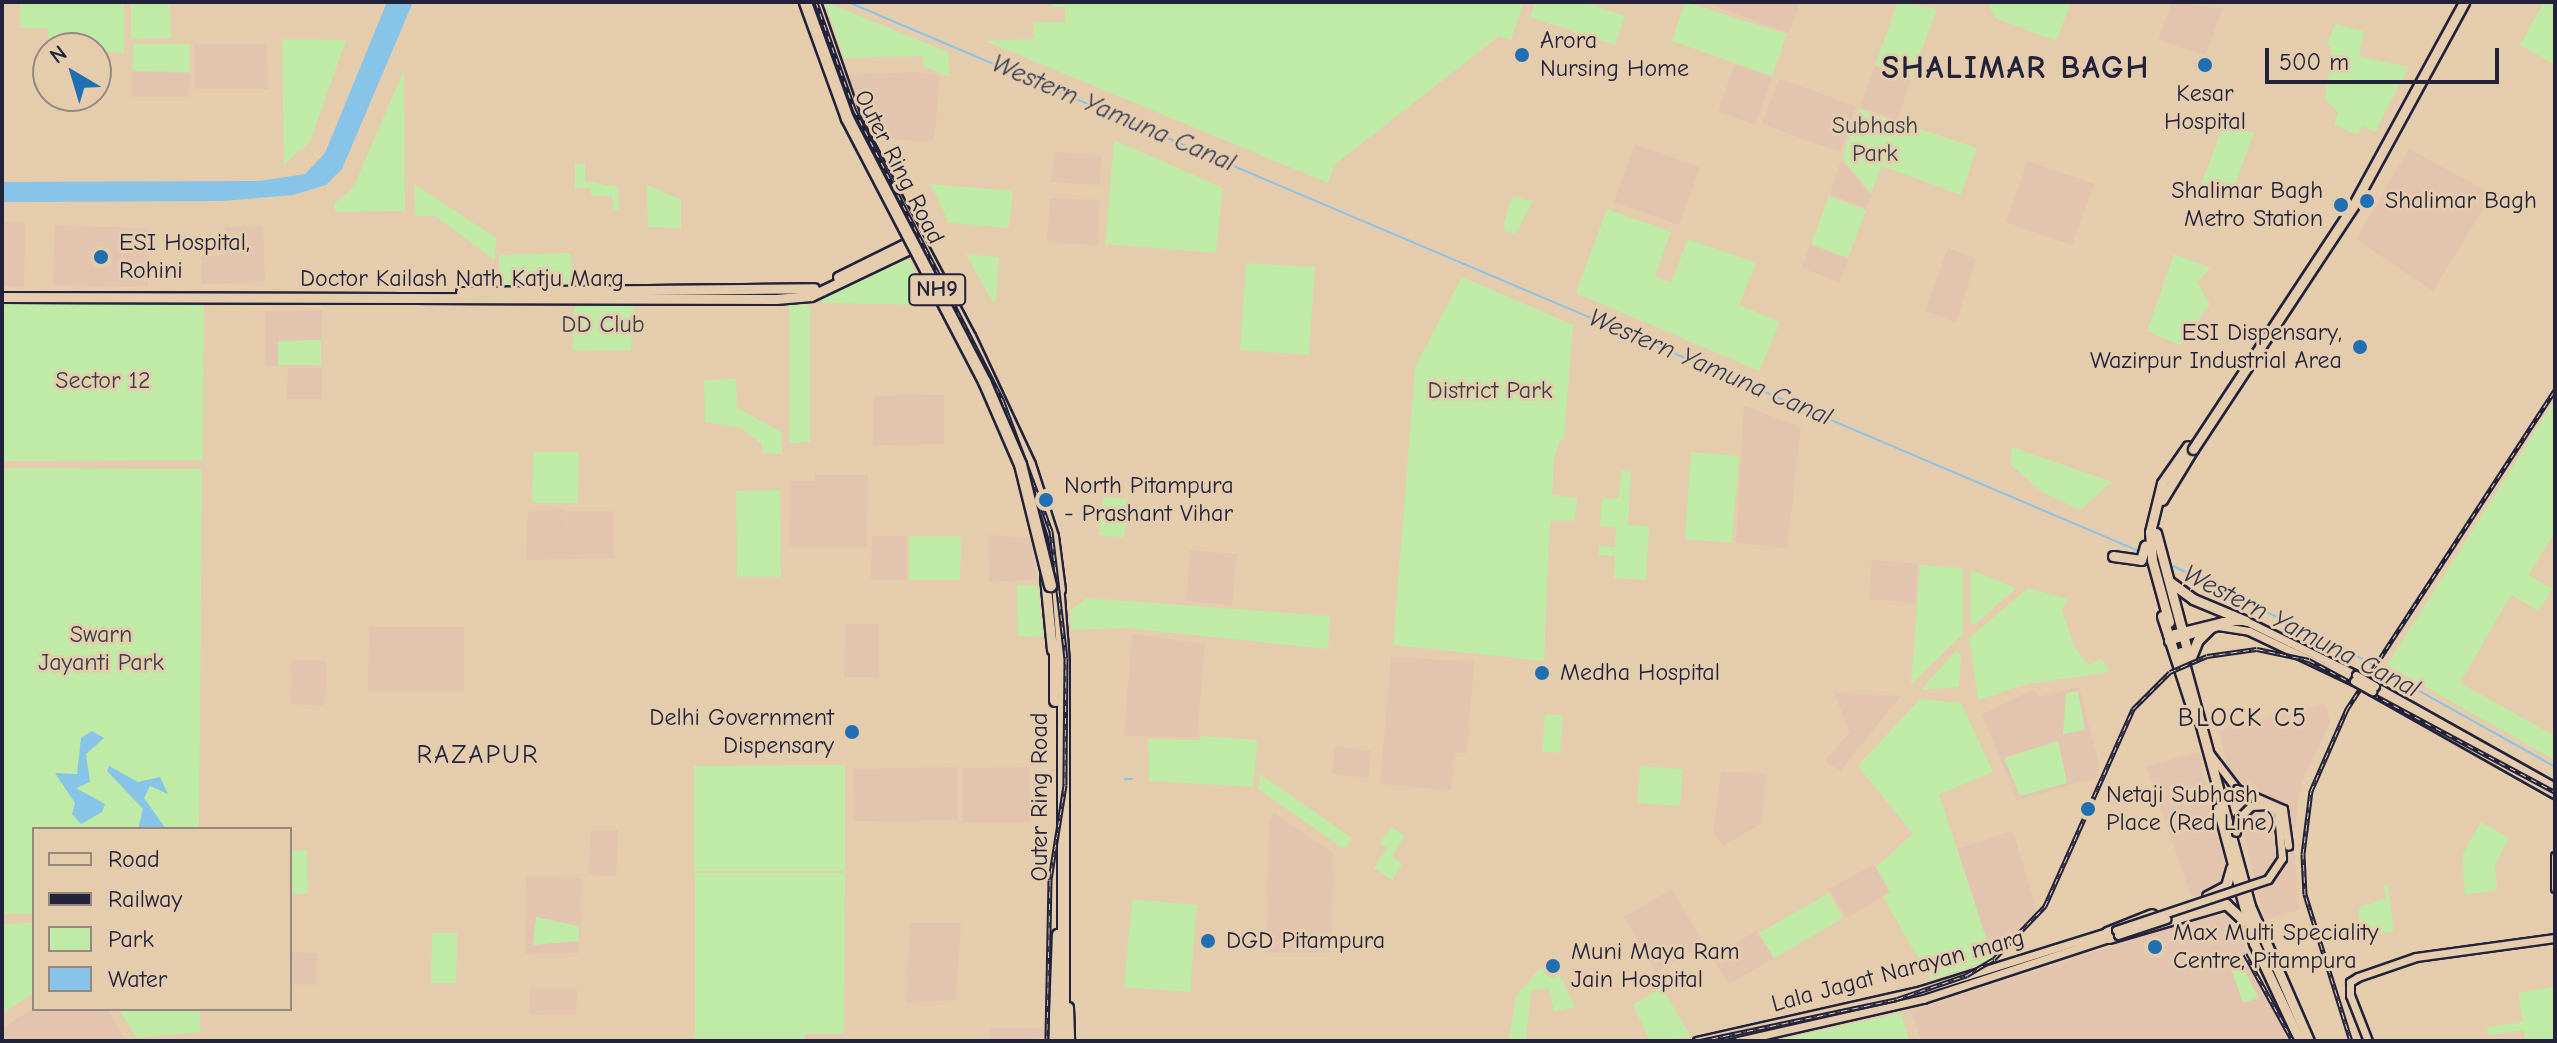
<!DOCTYPE html>
<html>
<head>
<meta charset="utf-8">
<style>
	body { margin:0 }
	#map { position:relative; width:2557px; height:1043px; overflow:hidden; background:#e5ccad; font-family:"Comic Neue",sans-serif }
	div>[style] { position:absolute }
	[style*='--x'] { left:calc(var(--x)*1px); top:calc(var(--y)*1px); width:calc(var(--w)*1px); rotate:calc(var(--a)*1deg) }
	.built>* { inset:0; background:#e3c4ae }
	.green>* { inset:0; background:#c0eba7 }
	.water>* { inset:0; background:#87c4e7 }
	.stream>* { height:2px; margin:-1px; padding:0 1px; transform-origin:1px; border-radius:1px; background:#87c4e7 }
	.primary-tunnel>* { height:9px; margin-top:-4.5px; transform-origin:0; background:repeating-linear-gradient(90deg,#beaa96 0 9px,transparent 0 13.5px) }
	.roads { filter:drop-shadow(2px 0 #22223b) drop-shadow(-2px 0 #22223b) drop-shadow(0 2px #22223b) drop-shadow(0 -2px #22223b) }
	.secondary>* { height:7px; margin:-3.5px; padding:0 3.5px; transform-origin:3.5px; border-radius:3.5px; background:#e5ccad }
	.primary>* { height:9px; margin:-4.5px; padding:0 4.5px; transform-origin:4.5px; border-radius:4.5px; background:#e5ccad }
	.highway>* { height:11px; margin:-5.5px; padding:0 5.5px; transform-origin:5.5px; border-radius:5.5px; background:#e5ccad }
	.rail>* { height:5px; margin-top:-2.5px; transform-origin:0; background:repeating-linear-gradient(90deg,#e5ccad 0 6px,#22223b 0 12px); box-sizing:border-box; border-block:2px solid #22223b }
	.bridges { filter:drop-shadow(2px 0 #22223b) drop-shadow(-2px 0 #22223b) drop-shadow(0 2px #22223b) drop-shadow(0 -2px #22223b) }
	.secondary-bridge>* { height:7px; margin:-3.5px; padding:0 3.5px; transform-origin:3.5px; border-radius:3.5px; background:#e5ccad }
	.primary-bridge>* { height:9px; margin:-4.5px; padding:0 4.5px; transform-origin:4.5px; border-radius:4.5px; background:#e5ccad }
	.highway-bridge>* { height:11px; margin:-5.5px; padding:0 5.5px; transform-origin:5.5px; border-radius:5.5px; background:#e5ccad }
	.dots>* { width:22px; height:22px; translate:-50% -50%; box-sizing:border-box; border:4px solid #e5ccad; border-radius:50% }
	span { translate:-50% -50%; white-space:nowrap; text-align:center; line-height:1.15; -webkit-text-stroke:6px #e5ccad; paint-order:stroke }
	.shield-label span { padding:2px 6px; background:#e5ccad; border:2px solid; border-radius:6px; -webkit-text-stroke-width:0 }
	.shield-label { font-size:22px; color:#22223b; font-weight:700 }
	.poi-label { font-size:24px; color:#22223b }
	.left { translate:0 -50%; text-align:left }
	.right { translate:-100% -50%; text-align:right }
	.park-label { font-size:24px; color:#3a404b }
	.street-label { font-size:24px; color:#22223b }
	.water-label { font-size:26px; color:#313a55; font-style:italic }
	.neighbourhood-label { font-size:26px; color:#22223b; letter-spacing:2px }
	.district-label { font-size:32px; color:#22223b; font-weight:700; letter-spacing:2px }
	.frame { position:absolute; inset:0; border:4px solid #22223b; pointer-events:none }
	.legend { position:absolute; left:32px; top:827px; width:260px; height:184px; box-sizing:border-box; background:#e5ccad; border:2px solid #97887f; margin:0; padding:10px 14px; list-style:none; font-size:24px; color:#22223b }
	.legend li { display:flex; align-items:center; gap:16px; height:40px }
	.legend b { width:40px; border:2px solid #97887f }
	.north { position:absolute; left:32px; top:32px; width:80px; height:80px; box-sizing:border-box; background:#e5ccad; border:2px solid #97887f; border-radius:50%; rotate:322deg; font-size:22px; font-weight:700; line-height:32px; text-align:center; color:#22223b }
	.north::after { content:''; display:block; margin:auto; width:28px; height:36px; background:#1f6fb2; clip-path:polygon(50% 0,100% 100%,50% 72%,0 100%) }
	.scale { position:absolute; left:2265px; top:48px; width:234px; height:36px; box-sizing:border-box; border:4px solid #22223b; border-top:0; padding-left:10px; font-size:24px; line-height:28px; white-space:nowrap; color:#22223b; -webkit-text-stroke:6px #e5ccad; paint-order:stroke }
</style>
</head>
<body>
<div id="map">
	<div class="built">
		<div style="clip-path:polygon(1703px 2px,1800px 2px,1789px 33px)"></div>
		<div style="clip-path:polygon(2172px 2px,2223px 8px,2205px 56px,2158px 39px)"></div>
		<div style="clip-path:polygon(194px 44px,267px 44px,268px 89px,194px 89px)"></div>
		<div style="clip-path:polygon(1735px 64px,1772px 78px,1755px 125px,1718px 111px)"></div>
		<div style="clip-path:polygon(1875px 66px,1911px 79px,1897px 120px,1860px 107px)"></div>
		<div style="clip-path:polygon(131px 72px,190px 73px,189px 97px,131px 97px)"></div>
		<div style="clip-path:polygon(917px 72px,940px 76px,934px 141px,876px 139px,845px 75px)"></div>
		<div style="clip-path:polygon(1779px 79px,1856px 106px,1840px 152px,1762px 124px)"></div>
		<div style="clip-path:polygon(1635px 144px,1700px 167px,1679px 225px,1614px 202px)"></div>
		<div style="clip-path:polygon(2409px 149px,2492px 194px,2433px 291px,2356px 239px)"></div>
		<div style="clip-path:polygon(1054px 152px,1102px 155px,1100px 185px,1051px 182px)"></div>
		<div style="clip-path:polygon(1841px 160px,1871px 196px,1866px 208px,1830px 194px)"></div>
		<div style="clip-path:polygon(2028px 161px,2094px 184px,2072px 245px,2006px 222px)"></div>
		<div style="clip-path:polygon(1050px 198px,1100px 200px,1098px 245px,1047px 242px)"></div>
		<div style="clip-path:polygon(2px 222px,25px 222px,24px 286px,2px 286px)"></div>
		<div style="clip-path:polygon(55px 226px,149px 228px,148px 287px,53px 285px)"></div>
		<div style="clip-path:polygon(263px 226px,265px 282px,201px 284px,201px 257px,225px 255px,225px 227px)"></div>
		<div style="clip-path:polygon(1810px 245px,1848px 259px,1839px 282px,1802px 268px)"></div>
		<div style="clip-path:polygon(1948px 248px,1976px 259px,1956px 322px,1925px 311px)"></div>
		<div style="clip-path:polygon(322px 310px,321px 365px,265px 366px,265px 311px)"></div>
		<div style="clip-path:polygon(288px 368px,322px 368px,322px 399px,287px 399px)"></div>
		<div style="clip-path:polygon(944px 395px,944px 444px,873px 445px,873px 396px)"></div>
		<div style="clip-path:polygon(1744px 406px,1801px 427px,1787px 548px,1736px 543px)"></div>
		<div style="clip-path:polygon(815px 475px,868px 475px,867px 547px,789px 547px,790px 481px,815px 481px)"></div>
		<div style="clip-path:polygon(565px 509px,566px 544px,567px 511px,614px 511px,614px 558px,526px 560px,528px 511px)"></div>
		<div style="clip-path:polygon(988px 535px,1030px 538px,1037px 579px,989px 582px)"></div>
		<div style="clip-path:polygon(872px 536px,907px 536px,907px 580px,871px 580px)"></div>
		<div style="clip-path:polygon(1190px 550px,1237px 554px,1232px 605px,1186px 601px)"></div>
		<div style="clip-path:polygon(1872px 560px,1918px 564px,1914px 603px,1869px 599px)"></div>
		<div style="clip-path:polygon(845px 624px,879px 624px,879px 677px,844px 677px)"></div>
		<div style="clip-path:polygon(369px 627px,464px 627px,464px 691px,368px 691px)"></div>
		<div style="clip-path:polygon(1132px 634px,1205px 644px,1197px 737px,1124px 736px)"></div>
		<div style="clip-path:polygon(1391px 657px,1474px 662px,1467px 753px,1454px 753px,1451px 790px,1380px 784px)"></div>
		<div style="clip-path:polygon(292px 660px,327px 661px,325px 706px,290px 704px)"></div>
		<div style="clip-path:polygon(2079px 687px,2100px 768px,2096px 778px,2017px 800px,1982px 714px,2033px 690px,2039px 697px)"></div>
		<div style="clip-path:polygon(1834px 693px,1901px 696px,1840px 771px,1825px 761px,1850px 732px)"></div>
		<div style="clip-path:polygon(2325px 703px,2330px 722px,2301px 784px,2293px 835px,2299px 910px,2265px 919px,2240px 819px,2252px 808px,2269px 808px,2267px 797px,2241px 790px,2229px 776px,2219px 730px)"></div>
		<div style="clip-path:polygon(1335px 747px,1371px 751px,1368px 778px,1332px 774px)"></div>
		<div style="clip-path:polygon(2199px 752px,2227px 875px,2212px 892px,2192px 898px,2146px 766px)"></div>
		<div style="clip-path:polygon(958px 767px,958px 820px,854px 821px,853px 769px)"></div>
		<div style="clip-path:polygon(1030px 767px,1030px 822px,962px 822px,962px 768px)"></div>
		<div style="clip-path:polygon(1721px 772px,1766px 774px,1762px 823px,1723px 846px,1713px 832px)"></div>
		<div style="clip-path:polygon(1274px 813px,1333px 853px,1331px 953px,1266px 953px,1269px 824px)"></div>
		<div style="clip-path:polygon(618px 830px,616px 876px,588px 874px,591px 831px)"></div>
		<div style="clip-path:polygon(2013px 831px,2038px 915px,1993px 959px,1956px 849px)"></div>
		<div style="clip-path:polygon(1874px 864px,1890px 892px,1847px 918px,1829px 889px)"></div>
		<div style="clip-path:polygon(526px 877px,582px 878px,579px 953px,525px 954px)"></div>
		<div style="clip-path:polygon(1672px 889px,1704px 944px,1656px 972px,1624px 917px)"></div>
		<div style="clip-path:polygon(2212px 914px,2231px 919px,2236px 927px,2288px 1041px,1921px 1041px,1913px 1016px,1917px 1009px)"></div>
		<div style="clip-path:polygon(910px 923px,961px 923px,956px 1000px,906px 1003px)"></div>
		<div style="clip-path:polygon(1756px 931px,1774px 958px,1728px 985px,1712px 957px)"></div>
		<div style="clip-path:polygon(290px 952px,317px 953px,317px 985px,290px 984px)"></div>
		<div style="clip-path:polygon(529px 989px,577px 989px,576px 1014px,530px 1015px)"></div>
		<div style="clip-path:polygon(34px 1008px,108px 1009px,126px 1041px,2px 1041px,2px 1028px)"></div>
		<div style="clip-path:polygon(990px 1028px,1046px 1029px,1046px 1037px,990px 1041px)"></div>
	</div>
	<div class="green">
		<div style="clip-path:polygon(20px 2px,124px 2px,124px 53px,49px 48px,48px 28px,20px 28px)"></div>
		<div style="clip-path:polygon(131px 2px,170px 2px,171px 38px,131px 39px)"></div>
		<div style="clip-path:polygon(825px 2px,948px 52px,950px 77px,923px 66px,922px 56px,844px 58px)"></div>
		<div style="clip-path:polygon(1052px 2px,1524px 2px,1511px 40px,1499px 36px,1334px 165px,1328px 183px,985px 41px,1034px 39px,1033px 22px,1065px 22px,1065px 7px,1052px 7px)"></div>
		<div style="clip-path:polygon(1535px 2px,1584px 2px,1625px 16px,1615px 45px,1530px 17px)"></div>
		<div style="clip-path:polygon(1685px 2px,1787px 34px,1772px 76px,1672px 41px)"></div>
		<div style="clip-path:polygon(1898px 2px,1937px 9px,1911px 78px,1875px 65px)"></div>
		<div style="clip-path:polygon(1987px 2px,2071px 2px,2056px 41px,1995px 18px)"></div>
		<div style="clip-path:polygon(2544px 2px,2555px 4px,2555px 65px,2520px 45px)"></div>
		<div style="clip-path:polygon(2335px 24px,2364px 31px,2359px 56px,2409px 67px,2375px 132px,2362px 126px,2358px 135px,2334px 125px,2338px 112px,2325px 99px,2332px 50px,2327px 44px)"></div>
		<div style="clip-path:polygon(282px 39px,346px 40px,310px 142px,284px 164px)"></div>
		<div style="clip-path:polygon(133px 44px,190px 44px,190px 72px,132px 71px)"></div>
		<div style="clip-path:polygon(404px 70px,405px 211px,335px 212px,334px 204px,353px 188px)"></div>
		<div style="clip-path:polygon(1859px 109px,1977px 148px,1961px 195px,1882px 166px,1871px 193px,1842px 158px)"></div>
		<div style="clip-path:polygon(2224px 123px,2254px 133px,2231px 196px,2201px 185px)"></div>
		<div style="clip-path:polygon(1114px 140px,1223px 188px,1216px 253px,1105px 244px)"></div>
		<div style="clip-path:polygon(575px 164px,585px 164px,585px 181px,618px 187px,620px 210px,613px 210px,612px 196px,591px 196px,590px 188px,575px 188px)"></div>
		<div style="clip-path:polygon(414px 184px,496px 238px,495px 260px,435px 216px,415px 216px)"></div>
		<div style="clip-path:polygon(930px 184px,1013px 191px,1009px 228px,949px 223px)"></div>
		<div style="clip-path:polygon(647px 185px,681px 200px,681px 228px,648px 227px)"></div>
		<div style="clip-path:polygon(1513px 196px,1533px 201px,1516px 234px,1505px 231px,1504px 222px)"></div>
		<div style="clip-path:polygon(1829px 196px,1866px 210px,1848px 258px,1811px 244px)"></div>
		<div style="clip-path:polygon(1607px 209px,1671px 232px,1655px 276px,1671px 283px,1688px 239px,1756px 263px,1739px 305px,1780px 322px,1759px 371px,1576px 293px)"></div>
		<div style="clip-path:polygon(571px 253px,572px 287px,499px 286px,499px 255px)"></div>
		<div style="clip-path:polygon(966px 254px,999px 257px,996px 302px,992px 301px)"></div>
		<div style="clip-path:polygon(2174px 254px,2210px 268px,2197px 282px,2210px 304px,2180px 345px,2147px 331px)"></div>
		<div style="clip-path:polygon(901px 258px,910px 261px,929px 305px,820px 303px,819px 299px)"></div>
		<div style="clip-path:polygon(1246px 263px,1315px 267px,1309px 355px,1240px 350px)"></div>
		<div style="clip-path:polygon(1462px 277px,1573px 325px,1564px 440px,1560px 440px,1554px 458px,1552px 495px,1577px 498px,1575px 521px,1550px 521px,1544px 661px,1393px 645px,1415px 367px)"></div>
		<div style="clip-path:polygon(575px 299px,634px 299px,631px 350px,572px 351px)"></div>
		<div style="clip-path:polygon(2px 301px,204px 301px,203px 460px,2px 461px)"></div>
		<div style="clip-path:polygon(789px 305px,810px 305px,810px 442px,789px 443px)"></div>
		<div style="clip-path:polygon(321px 340px,321px 365px,278px 365px,278px 341px)"></div>
		<div style="clip-path:polygon(736px 379px,737px 408px,782px 432px,782px 454px,762px 453px,762px 444px,741px 428px,705px 422px,704px 380px)"></div>
		<div style="clip-path:polygon(2555px 400px,2555px 531px,2529px 575px,2552px 589px,2539px 611px,2511px 595px,2460px 683px,2555px 736px,2555px 760px,2387px 665px)"></div>
		<div style="clip-path:polygon(2012px 447px,2112px 482px,2080px 510px,2042px 492px,2010px 464px)"></div>
		<div style="clip-path:polygon(533px 452px,579px 452px,578px 503px,532px 503px)"></div>
		<div style="clip-path:polygon(1691px 452px,1739px 456px,1732px 543px,1685px 539px)"></div>
		<div style="clip-path:polygon(2px 468px,202px 469px,199px 829px,34px 829px,34px 914px,2px 914px)"></div>
		<div style="clip-path:polygon(1621px 471px,1631px 471px,1628px 525px,1649px 526px,1646px 580px,1614px 578px,1615px 556px,1599px 555px,1599px 546px,1615px 547px,1616px 527px,1600px 526px,1602px 498px,1619px 499px)"></div>
		<div style="clip-path:polygon(780px 490px,781px 577px,737px 577px,736px 491px)"></div>
		<div style="clip-path:polygon(1103px 497px,1128px 499px,1124px 538px,1099px 535px)"></div>
		<div style="clip-path:polygon(909px 536px,961px 536px,960px 580px,909px 580px)"></div>
		<div style="clip-path:polygon(1920px 565px,1963px 568px,1963px 634px,1911px 684px)"></div>
		<div style="clip-path:polygon(1971px 570px,2016px 588px,1975px 624px,1970px 623px)"></div>
		<div style="clip-path:polygon(1017px 585px,1038px 586px,1043px 637px,1018px 636px)"></div>
		<div style="clip-path:polygon(2028px 588px,2069px 599px,2062px 610px,2074px 646px,2088px 665px,2102px 659px,2110px 672px,2026px 684px,1978px 700px,1969px 638px)"></div>
		<div style="clip-path:polygon(1087px 598px,1330px 616px,1328px 649px,1126px 628px,1071px 630px,1070px 611px)"></div>
		<div style="clip-path:polygon(1956px 651px,1961px 654px,1959px 687px,1921px 690px)"></div>
		<div style="clip-path:polygon(2078px 691px,2085px 730px,2063px 734px,2066px 693px)"></div>
		<div style="clip-path:polygon(1920px 699px,1961px 703px,1993px 772px,1939px 794px,1993px 959px,1931px 980px,1883px 897px,1890px 892px,1876px 867px,1913px 834px,1858px 766px)"></div>
		<div style="clip-path:polygon(1545px 714px,1563px 716px,1560px 753px,1542px 752px)"></div>
		<div style="clip-path:polygon(1201px 736px,1258px 740px,1253px 787px,1149px 781px,1148px 739px,1200px 740px)"></div>
		<div style="clip-path:polygon(2058px 741px,2067px 783px,2020px 796px,2004px 758px)"></div>
		<div style="clip-path:polygon(845px 765px,845px 871px,694px 871px,694px 766px)"></div>
		<div style="clip-path:polygon(1640px 766px,1683px 769px,1680px 806px,1637px 803px)"></div>
		<div style="clip-path:polygon(1260px 774px,1352px 838px,1344px 849px,1258px 789px)"></div>
		<div style="clip-path:polygon(2481px 822px,2509px 838px,2495px 865px,2497px 890px,2465px 895px,2462px 855px)"></div>
		<div style="clip-path:polygon(1391px 827px,1405px 836px,1392px 856px,1402px 864px,1392px 880px,1374px 868px,1387px 848px,1380px 843px)"></div>
		<div style="clip-path:polygon(307px 850px,308px 894px,290px 894px,290px 851px)"></div>
		<div style="clip-path:polygon(695px 873px,845px 873px,844px 1034px,805px 1034px,804px 1041px,695px 1041px)"></div>
		<div style="clip-path:polygon(2383px 885px,2388px 885px,2394px 931px,2376px 934px,2375px 928px,2361px 929px,2358px 908px,2386px 898px)"></div>
		<div style="clip-path:polygon(1829px 893px,1843px 918px,1774px 958px,1759px 933px)"></div>
		<div style="clip-path:polygon(1132px 899px,1197px 905px,1190px 992px,1124px 987px)"></div>
		<div style="clip-path:polygon(536px 917px,579px 926px,579px 941px,533px 945px)"></div>
		<div style="clip-path:polygon(34px 923px,34px 993px,2px 1013px,2px 924px)"></div>
		<div style="clip-path:polygon(432px 933px,457px 933px,456px 983px,431px 983px)"></div>
		<div style="clip-path:polygon(2238px 959px,2259px 998px,2243px 1003px,2229px 963px)"></div>
		<div style="clip-path:polygon(1544px 964px,1550px 977px,1560px 975px,1575px 1007px,1554px 1012px,1549px 988px,1531px 991px,1526px 1039px,1509px 1041px,1516px 996px)"></div>
		<div style="clip-path:polygon(2555px 987px,2555px 1041px,2525px 1041px,2524px 1030px,2488px 1035px,2487px 1027px,2523px 1022px,2518px 993px)"></div>
		<div style="clip-path:polygon(1662px 988px,1691px 1037px,1650px 1041px,1633px 1005px)"></div>
		<div style="clip-path:polygon(119px 1009px,200px 1009px,200px 1032px,137px 1038px)"></div>
		<div style="clip-path:polygon(1901px 1013px,1909px 1041px,1772px 1041px)"></div>
	</div>
	<div class="water">
		<div style="clip-path:polygon(387px 2px,413px 2px,342px 169px,326px 185px,293px 195px,222px 201px,2px 202px,2px 182px,260px 181px,305px 174px,325px 153px)"></div>
		<div style="clip-path:polygon(92px 731px,104px 738px,86px 754px,90px 782px,76px 788px,105px 804px,102px 812px,81px 824px,72px 814px,75px 803px,55px 773px,77px 774px,81px 738px)"></div>
		<div style="clip-path:polygon(109px 766px,138px 782px,160px 777px,168px 794px,150px 786px,144px 798px,166px 829px,138px 829px,143px 809px,107px 771px)"></div>
	</div>
	<div class="stream">
		<div style="--x:848;--y:2;--w:1403;--a:23.04"></div>
		<div style="--x:2167;--y:563;--w:209;--a:26.1"></div>
		<div style="--x:2355;--y:655;--w:229;--a:29.2"></div>
		<div style="--x:1125;--y:779;--w:7;--a:0"></div>
	</div>
	<div class="primary-tunnel">
		<div style="--x:2173;--y:621;--w:32;--a:76"></div>
	</div>
	<div class="roads">
		<div class="secondary">
			<div style="--x:2167;--y:635;--w:58;--a:-14"></div>
			<div style="--x:2223;--y:621;--w:23;--a:0"></div>
			<div style="--x:2246;--y:621;--w:123;--a:26.1"></div>
			<div style="--x:2168;--y:641;--w:52;--a:-16.7"></div>
			<div style="--x:2218;--y:626;--w:31;--a:9"></div>
			<div style="--x:2249;--y:631;--w:116;--a:25.5"></div>
			<div style="--x:2375;--y:686;--w:206;--a:29.3"></div>
			<div style="--x:2372;--y:691;--w:210;--a:29.4"></div>
			<div style="--x:2210;--y:754;--w:44;--a:52.4"></div>
			<div style="--x:2555;--y:856;--w:32;--a:90"></div>
			<div style="--x:1697;--y:1041;--w:230;--a:-12.8"></div>
			<div style="--x:1921;--y:990;--w:198;--a:-17.3"></div>
			<div style="--x:1738;--y:1041;--w:190;--a:-12.8"></div>
			<div style="--x:1923;--y:999;--w:199;--a:-18.2"></div>
			<div style="--x:2368;--y:1041;--w:49;--a:-111.4"></div>
			<div style="--x:2350;--y:995;--w:13;--a:-90"></div>
			<div style="--x:2350;--y:982;--w:9;--a:-32"></div>
			<div style="--x:2358;--y:977;--w:61;--a:-19"></div>
			<div style="--x:2416;--y:957;--w:140;--a:-7.8"></div>
		</div>
		<div class="primary">
			<div style="--x:815;--y:2;--w:125;--a:70.8"></div>
			<div style="--x:856;--y:120;--w:244;--a:62.2"></div>
			<div style="--x:970;--y:336;--w:141;--a:64.9"></div>
			<div style="--x:1030;--y:464;--w:76;--a:72.3"></div>
			<div style="--x:1053;--y:536;--w:54;--a:82.6"></div>
			<div style="--x:838;--y:277;--w:79;--a:-26.2"></div>
			<div style="--x:461;--y:292;--w:353;--a:-0.6"></div>
			<div style="--x:2;--y:297;--w:774;--a:0.15"></div>
			<div style="--x:776;--y:299;--w:35;--a:-5"></div>
			<div style="--x:811;--y:296;--w:111;--a:-25.6"></div>
			<div style="--x:2162;--y:500;--w:60;--a:-58.7"></div>
			<div style="--x:2156;--y:533;--w:128;--a:75.1"></div>
			<div style="--x:2113;--y:556;--w:28;--a:8"></div>
			<div style="--x:2141;--y:560;--w:15;--a:-74"></div>
			<div style="--x:1045;--y:577;--w:73;--a:84.5"></div>
			<div style="--x:2170;--y:582;--w:29;--a:36"></div>
			<div style="--x:2193;--y:599;--w:57;--a:22.5"></div>
			<div style="--x:2162;--y:616;--w:104;--a:72.1"></div>
			<div style="--x:2169;--y:622;--w:64;--a:-105.3"></div>
			<div style="--x:2152;--y:560;--w:28;--a:-94"></div>
			<div style="--x:2150;--y:532;--w:50;--a:-76.2"></div>
			<div style="--x:2162;--y:483;--w:45;--a:-54.9"></div>
			<div style="--x:2181;--y:652;--w:263;--a:74.8"></div>
			<div style="--x:2250;--y:906;--w:147;--a:66.4"></div>
			<div style="--x:2191;--y:657;--w:18;--a:-68"></div>
			<div style="--x:2198;--y:640;--w:17;--a:-45"></div>
			<div style="--x:2218;--y:808;--w:140;--a:75.1"></div>
			<div style="--x:2254;--y:943;--w:108;--a:64.9"></div>
			<div style="--x:2207;--y:896;--w:21;--a:-28"></div>
			<div style="--x:2226;--y:886;--w:19;--a:-74"></div>
			<div style="--x:2107;--y:932;--w:48;--a:-21.8"></div>
			<div style="--x:2109;--y:938;--w:122;--a:-16.2"></div>
			<div style="--x:2226;--y:904;--w:26;--a:43"></div>
			<div style="--x:1068;--y:1007;--w:34;--a:88"></div>
			<div style="--x:1053;--y:1041;--w:107;--a:-87.9"></div>
		</div>
		<div class="highway">
			<div style="--x:1057;--y:583;--w:79;--a:85.7"></div>
			<div style="--x:1063;--y:662;--w:379;--a:90"></div>
			<div style="--x:1055;--y:645;--w:55;--a:90"></div>
		</div>
	</div>
	<div class="rail">
		<div style="--x:816;--y:2;--w:114;--a:70.4"></div>
		<div style="--x:854;--y:109;--w:329;--a:63"></div>
		<div style="--x:1003;--y:402;--w:138;--a:69.6"></div>
		<div style="--x:1051;--y:531;--w:128;--a:83.3"></div>
		<div style="--x:1066;--y:658;--w:127;--a:90.5"></div>
		<div style="--x:1065;--y:785;--w:96;--a:99"></div>
		<div style="--x:1050;--y:880;--w:161;--a:91.1"></div>
		<div style="--x:2245;--y:954;--w:99;--a:61.1"></div>
		<div style="--x:1700;--y:1041;--w:201;--a:-12"></div>
		<div style="--x:1897;--y:999;--w:74;--a:-18.9"></div>
		<div style="--x:1967;--y:975;--w:31;--a:-31"></div>
		<div style="--x:1994;--y:959;--w:74;--a:-46.1"></div>
		<div style="--x:2045;--y:906;--w:216;--a:-65.9"></div>
		<div style="--x:2133;--y:709;--w:52;--a:-45"></div>
		<div style="--x:2170;--y:672;--w:40;--a:-23.4"></div>
		<div style="--x:2207;--y:656;--w:50;--a:-8"></div>
		<div style="--x:2257;--y:649;--w:53;--a:11.9"></div>
		<div style="--x:2309;--y:660;--w:279;--a:28.2"></div>
		<div style="--x:2351;--y:1041;--w:154;--a:-107.4"></div>
		<div style="--x:2305;--y:894;--w:40;--a:-92.9"></div>
		<div style="--x:2303;--y:854;--w:64;--a:-82.8"></div>
		<div style="--x:2311;--y:791;--w:90;--a:-66.3"></div>
		<div style="--x:2347;--y:709;--w:381;--a:-56.9"></div>
	</div>
	<div class="bridges">
		<div class="secondary-bridge">
			<div style="--x:2356;--y:675;--w:22;--a:30"></div>
			<div style="--x:2354;--y:681;--w:21;--a:29"></div>
			<div style="--x:2237;--y:789;--w:50;--a:23.5"></div>
			<div style="--x:2283;--y:809;--w:37;--a:82"></div>
			<div style="--x:2116;--y:930;--w:160;--a:-18.5"></div>
			<div style="--x:2268;--y:879;--w:25;--a:-56"></div>
			<div style="--x:2282;--y:858;--w:46;--a:-95"></div>
			<div style="--x:2278;--y:812;--w:12;--a:-145"></div>
			<div style="--x:2268;--y:805;--w:17;--a:177"></div>
			<div style="--x:2251;--y:806;--w:18;--a:135"></div>
			<div style="--x:2238;--y:819;--w:13;--a:99"></div>
			<div style="--x:2118;--y:935;--w:51;--a:-18.4"></div>
		</div>
		<div class="primary-bridge">
			<div style="--x:2193;--y:449;--w:291;--a:-56.6"></div>
			<div style="--x:2353;--y:206;--w:232;--a:-61.4"></div>
		</div>
		<div class="highway-bridge">
			<div style="--x:805;--y:2;--w:123;--a:70.1"></div>
			<div style="--x:847;--y:118;--w:297;--a:62.5"></div>
			<div style="--x:984;--y:381;--w:90;--a:66.6"></div>
			<div style="--x:1020;--y:464;--w:125;--a:76.1"></div>
		</div>
	</div>
	<div class="dots">
		<div style="left:1522px;top:55px;background:#1f6fb2"></div>
		<div style="left:2205px;top:65px;background:#1f6fb2"></div>
		<div style="left:2367px;top:201px;background:#1f6fb2"></div>
		<div style="left:2341px;top:205px;background:#1f6fb2"></div>
		<div style="left:101px;top:257px;background:#1f6fb2"></div>
		<div style="left:2360px;top:347px;background:#1f6fb2"></div>
		<div style="left:1046px;top:500px;background:#1f6fb2"></div>
		<div style="left:1542px;top:673px;background:#1f6fb2"></div>
		<div style="left:852px;top:732px;background:#1f6fb2"></div>
		<div style="left:2088px;top:809px;background:#1f6fb2"></div>
		<div style="left:1208px;top:941px;background:#1f6fb2"></div>
		<div style="left:2155px;top:947px;background:#1f6fb2"></div>
		<div style="left:1553px;top:966px;background:#1f6fb2"></div>
	</div>
	<div class="shield-label">
		<span style="left:937px;top:290px">NH9</span>
	</div>
	<div class="poi-label">
		<span class="left" style="left:1540px;top:55px">Arora<br>Nursing Home</span>
		<span style="left:2205px;top:108px">Kesar<br>Hospital</span>
		<span class="right" style="left:2323px;top:205px">Shalimar Bagh<br>Metro Station</span>
		<span class="left" style="left:2385px;top:201px">Shalimar Bagh</span>
		<span class="left" style="left:119px;top:257px">ESI Hospital,<br>Rohini</span>
		<span class="right" style="left:2342px;top:347px">ESI Dispensary,<br>Wazirpur Industrial Area</span>
		<span class="left" style="left:1064px;top:500px">North Pitampura<br>- Prashant Vihar</span>
		<span class="left" style="left:1560px;top:673px">Medha Hospital</span>
		<span class="right" style="left:834px;top:732px">Delhi Government<br>Dispensary</span>
		<span class="left" style="left:2106px;top:809px">Netaji Subhash<br>Place (Red Line)</span>
		<span class="left" style="left:2173px;top:947px">Max Multi Speciality<br>Centre, Pitampura</span>
		<span class="left" style="left:1226px;top:941px">DGD Pitampura</span>
		<span class="left" style="left:1571px;top:966px">Muni Maya Ram<br>Jain Hospital</span>
	</div>
	<div class="park-label">
		<span style="left:1875px;top:140px">Subhash<br>Park</span>
		<span style="left:603px;top:325px">DD Club</span>
		<span style="left:103px;top:381px">Sector 12</span>
		<span style="left:1490px;top:391px">District Park</span>
		<span style="left:101px;top:649px">Swarn<br>Jayanti Park</span>
	</div>
	<div class="street-label">
		<span style="left:899px;top:167px;rotate:63deg">Outer Ring Road</span>
		<span style="left:462px;top:279px">Doctor Kailash Nath Katju Marg</span>
		<span style="left:1040px;top:797px;rotate:-90deg">Outer Ring Road</span>
		<span style="left:1898px;top:971px;rotate:-15deg">Lala Jagat Narayan marg</span>
	</div>
	<div class="water-label">
		<span style="left:1113px;top:114px;rotate:23deg">Western Yamuna Canal</span>
		<span style="left:1710px;top:368px;rotate:23deg">Western Yamuna Canal</span>
		<span style="left:2301px;top:632px;rotate:27deg">Western Yamuna Canal</span>
	</div>
	<div class="neighbourhood-label">
		<span style="left:2243px;top:719px">BLOCK C5</span>
		<span style="left:478px;top:756px">RAZAPUR</span>
	</div>
	<div class="district-label">
		<span style="left:2016px;top:68px">SHALIMAR BAGH</span>
	</div>
	<div class="frame"></div>
	<ul class="legend">
	<li><b style="height:10px;background:#e5ccad"></b>Road</li>
	<li><b style="height:10px;background:#22223b"></b>Railway</li>
	<li><b style="height:22px;background:#c0eba7"></b>Park</li>
	<li><b style="height:22px;background:#87c4e7"></b>Water</li>
	</ul>
	<div class="north">N</div>
	<div class="scale">500 m</div>
</div>
</body>
</html>
